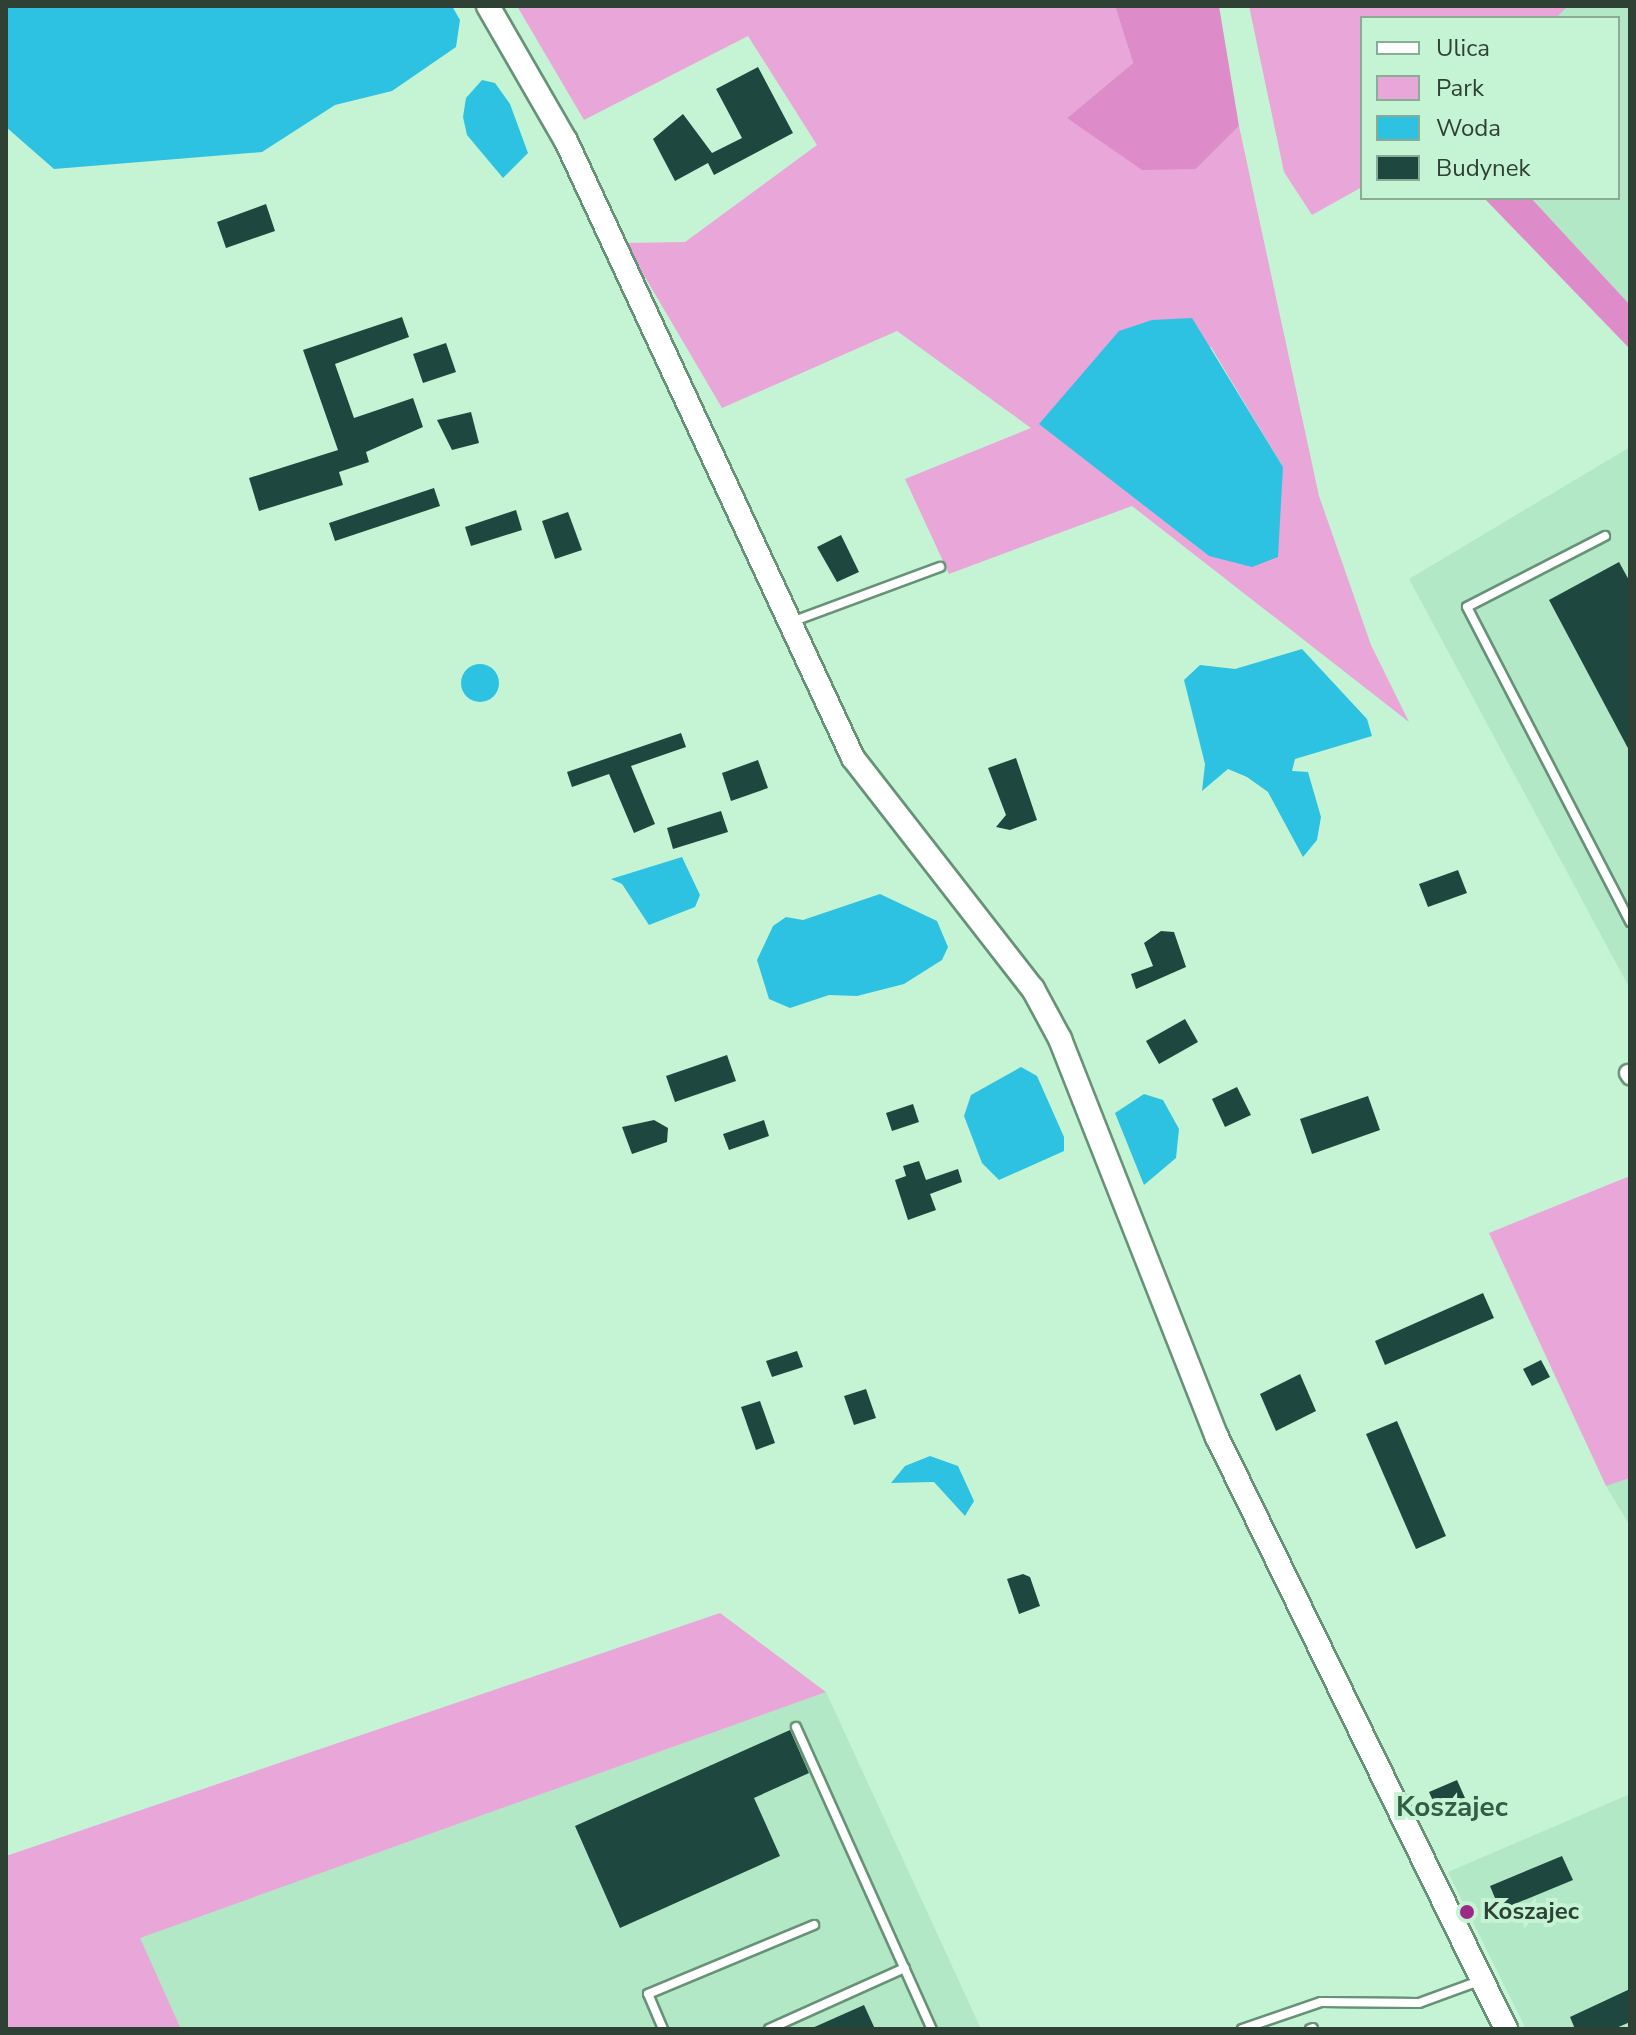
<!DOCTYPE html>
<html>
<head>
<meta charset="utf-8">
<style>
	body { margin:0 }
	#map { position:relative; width:1636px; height:2035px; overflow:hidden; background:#c5f4d5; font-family:"Nunito Sans",sans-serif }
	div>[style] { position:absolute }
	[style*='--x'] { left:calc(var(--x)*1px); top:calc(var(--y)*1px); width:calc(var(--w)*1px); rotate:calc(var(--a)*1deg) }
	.built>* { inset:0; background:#b2e8c6 }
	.green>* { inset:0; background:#e9a6d8 }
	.forest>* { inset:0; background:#dd8cc9 }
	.water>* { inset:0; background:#2dc2e2 }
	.round { border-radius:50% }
	.building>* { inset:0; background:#1e483f }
	.roads { filter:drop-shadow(2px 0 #679277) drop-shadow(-2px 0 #679277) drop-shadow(0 2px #679277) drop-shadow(0 -2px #679277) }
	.lane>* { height:8px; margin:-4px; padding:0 4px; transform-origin:4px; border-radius:4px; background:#fff }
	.street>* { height:16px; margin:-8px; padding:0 8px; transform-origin:8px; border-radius:8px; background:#fff }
	.secondary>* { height:22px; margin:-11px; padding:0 11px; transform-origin:11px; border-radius:11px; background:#fff }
	.dots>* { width:22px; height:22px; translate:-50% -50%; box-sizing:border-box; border:4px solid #c5f4d5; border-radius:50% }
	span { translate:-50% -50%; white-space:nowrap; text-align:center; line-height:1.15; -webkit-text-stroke:8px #c5f4d5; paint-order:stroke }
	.poi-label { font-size:24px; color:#2f4135; font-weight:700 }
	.left { translate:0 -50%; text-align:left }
	.quarter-label { font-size:28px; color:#335d44; font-weight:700 }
	.frame { position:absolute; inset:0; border:8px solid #2f4135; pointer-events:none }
	.legend { position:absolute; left:1360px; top:16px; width:260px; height:184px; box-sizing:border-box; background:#c5f4d5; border:2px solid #89ac95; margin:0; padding:10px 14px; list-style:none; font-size:24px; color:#2f4135 }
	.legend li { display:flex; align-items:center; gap:16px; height:40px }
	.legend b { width:40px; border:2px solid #89ac95 }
</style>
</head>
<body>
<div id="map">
	<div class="built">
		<div style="clip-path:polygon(1568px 6px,1630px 6px,1630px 305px,1531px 198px,1618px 198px,1618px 18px,1556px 18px)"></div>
		<div style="clip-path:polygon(1630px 447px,1630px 989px,1409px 579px)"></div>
		<div style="clip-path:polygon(1630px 1478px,1630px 1526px,1606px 1486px)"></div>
		<div style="clip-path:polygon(826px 1692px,981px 2029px,181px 2029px,139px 1938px)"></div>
		<div style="clip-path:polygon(1630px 1794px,1630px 2029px,1526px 2029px,1448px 1872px)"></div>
	</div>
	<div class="green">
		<div style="clip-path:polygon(evenodd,517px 6px,1115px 6px,1133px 63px,1067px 118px,1196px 169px,1239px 126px,1319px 496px,1371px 645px,1409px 722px,1132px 506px,949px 574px,905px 479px,1031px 428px,897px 331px,722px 408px,625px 243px,685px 242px,817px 145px,748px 36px,584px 120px,517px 6px,1211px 347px,1283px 467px,1209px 556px,1040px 424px,1075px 390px,1211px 347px)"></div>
		<div style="clip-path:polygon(1249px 6px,1568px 6px,1556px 18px,1362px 18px,1362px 187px,1312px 215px,1284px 172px)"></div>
		<div style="clip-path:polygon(1630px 1176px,1630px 1478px,1606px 1486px,1489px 1233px)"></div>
		<div style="clip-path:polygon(720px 1613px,826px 1692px,140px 1938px,181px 2029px,6px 2029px,6px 1856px)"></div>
	</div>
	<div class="forest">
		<div style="clip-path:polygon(1115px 6px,1219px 6px,1239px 126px,1196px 169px,1142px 170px,1067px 118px,1133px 63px)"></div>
		<div style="clip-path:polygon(1484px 198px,1531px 198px,1630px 305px,1630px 349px)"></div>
	</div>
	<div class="water">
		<div style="clip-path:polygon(6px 6px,452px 6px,460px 20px,456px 47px,392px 91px,335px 105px,262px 152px,54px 169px,6px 127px)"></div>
		<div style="clip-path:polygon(482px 80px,495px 83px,510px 104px,528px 153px,503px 178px,467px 135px,463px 117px,466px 98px)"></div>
		<div style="clip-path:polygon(1192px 318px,1283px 467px,1278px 557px,1252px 567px,1209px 556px,1039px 424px,1119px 331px,1152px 320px)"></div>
		<div style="clip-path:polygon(1302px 649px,1367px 719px,1372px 736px,1295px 759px,1292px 771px,1308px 772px,1321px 817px,1317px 840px,1303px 857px,1268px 792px,1247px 777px,1228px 769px,1202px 791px,1205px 764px,1184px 680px,1200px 665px,1235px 669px)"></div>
		<div class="round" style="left:461px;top:664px;width:38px;height:38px"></div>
		<div style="clip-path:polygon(682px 857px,700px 895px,695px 907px,649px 925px,622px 884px,611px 879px)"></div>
		<div style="clip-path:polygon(880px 894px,937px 921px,948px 947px,942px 960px,904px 984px,857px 996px,829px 995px,790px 1008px,769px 999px,757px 960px,773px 926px,786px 917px,803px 920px)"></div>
		<div style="clip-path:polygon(1021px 1067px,1037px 1076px,1064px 1137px,1064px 1151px,999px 1180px,982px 1163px,964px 1116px,971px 1095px)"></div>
		<div style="clip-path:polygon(1144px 1094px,1163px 1100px,1179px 1129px,1176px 1158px,1144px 1185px,1115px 1113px)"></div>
		<div style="clip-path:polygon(930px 1456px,958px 1466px,974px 1501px,965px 1516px,934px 1482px,891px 1483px,905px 1466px)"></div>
	</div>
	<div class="building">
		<div style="clip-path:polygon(758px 67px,793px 133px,714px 175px,708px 163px,675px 181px,653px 139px,683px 114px,712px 153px,742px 138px,716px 89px)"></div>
		<div style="clip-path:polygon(266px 204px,275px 231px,226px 248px,217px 222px)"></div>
		<div style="clip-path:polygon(402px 317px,409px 337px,335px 364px,354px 418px,413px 398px,423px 427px,366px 452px,369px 462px,339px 472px,343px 485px,259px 511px,249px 478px,338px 450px,303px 350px)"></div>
		<div style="clip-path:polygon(446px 343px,456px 372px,423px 383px,413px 354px)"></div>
		<div style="clip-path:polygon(471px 412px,479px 443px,452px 450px,437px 420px)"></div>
		<div style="clip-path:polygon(434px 488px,440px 506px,335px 541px,329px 523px)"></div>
		<div style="clip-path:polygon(516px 510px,522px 530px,471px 546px,465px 527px)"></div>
		<div style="clip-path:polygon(568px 512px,582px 550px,555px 559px,542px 521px)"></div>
		<div style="clip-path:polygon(841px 535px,859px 572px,837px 582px,817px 547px)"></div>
		<div style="clip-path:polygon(1619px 562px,1630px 582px,1630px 752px,1549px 600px)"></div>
		<div style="clip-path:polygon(681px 733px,686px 747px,631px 766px,655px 824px,634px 833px,609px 774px,572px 787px,567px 772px)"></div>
		<div style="clip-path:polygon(1016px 758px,1037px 820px,1010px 830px,996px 827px,1006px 815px,988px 768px)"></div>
		<div style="clip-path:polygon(758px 760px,768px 788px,731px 801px,722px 773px)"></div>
		<div style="clip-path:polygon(721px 811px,728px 832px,673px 849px,667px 828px)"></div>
		<div style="clip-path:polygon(1458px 870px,1467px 893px,1428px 907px,1419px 884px)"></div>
		<div style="clip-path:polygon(1161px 931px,1174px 932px,1186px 967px,1136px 989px,1131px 974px,1153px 966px,1144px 943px)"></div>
		<div style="clip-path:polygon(1185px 1019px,1198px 1042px,1159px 1064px,1146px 1041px)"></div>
		<div style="clip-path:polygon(727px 1055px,736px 1081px,675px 1102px,666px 1076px)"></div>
		<div style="clip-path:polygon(1237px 1087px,1251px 1115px,1225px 1127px,1212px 1099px)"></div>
		<div style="clip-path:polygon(1368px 1096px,1380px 1130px,1312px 1154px,1300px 1119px)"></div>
		<div style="clip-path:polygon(913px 1104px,919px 1122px,892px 1131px,886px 1113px)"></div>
		<div style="clip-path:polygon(654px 1120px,668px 1128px,667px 1142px,632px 1154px,622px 1127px)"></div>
		<div style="clip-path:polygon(764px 1120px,769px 1136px,729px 1150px,723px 1134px)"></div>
		<div style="clip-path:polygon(919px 1161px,926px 1180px,958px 1169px,962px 1182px,930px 1194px,936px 1210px,908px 1220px,895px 1180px,906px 1176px,903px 1166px)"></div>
		<div style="clip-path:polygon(1483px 1293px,1494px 1318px,1385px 1365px,1375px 1341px)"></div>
		<div style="clip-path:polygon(797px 1351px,803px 1367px,772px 1377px,766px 1361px)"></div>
		<div style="clip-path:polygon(1541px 1360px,1550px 1377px,1532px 1386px,1523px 1369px)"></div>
		<div style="clip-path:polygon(1300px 1374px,1316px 1411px,1276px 1431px,1260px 1394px)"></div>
		<div style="clip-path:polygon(866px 1389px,876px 1418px,854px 1425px,844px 1396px)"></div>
		<div style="clip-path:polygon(760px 1401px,775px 1443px,756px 1450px,741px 1407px)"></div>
		<div style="clip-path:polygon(1397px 1421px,1446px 1536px,1416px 1549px,1366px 1434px)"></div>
		<div style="clip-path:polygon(1023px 1574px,1030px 1577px,1040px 1606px,1019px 1614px,1007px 1579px)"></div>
		<div style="clip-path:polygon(790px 1730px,809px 1773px,754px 1798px,780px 1856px,620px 1928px,575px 1826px)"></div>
		<div style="clip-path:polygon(1457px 1780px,1469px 1807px,1441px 1819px,1429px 1792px)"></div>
		<div style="clip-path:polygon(1562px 1856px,1573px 1880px,1500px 1910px,1490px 1886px)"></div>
		<div style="clip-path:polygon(1630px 1989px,1630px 2022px,1614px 2029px,1575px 2029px,1570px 2017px)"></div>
		<div style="clip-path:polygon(864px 2005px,875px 2029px,810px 2029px)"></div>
	</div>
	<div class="roads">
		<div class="lane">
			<div style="--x:1605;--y:536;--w:155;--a:152.8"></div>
			<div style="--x:1467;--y:607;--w:355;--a:62.6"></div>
			<div style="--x:791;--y:622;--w:159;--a:-20.3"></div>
			<div style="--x:796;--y:1727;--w:331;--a:65.8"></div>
			<div style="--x:663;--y:2029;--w:38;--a:-113"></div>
			<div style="--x:648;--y:1994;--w:180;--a:-22.6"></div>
			<div style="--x:769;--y:2029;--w:149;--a:-24.2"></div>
			<div style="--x:1242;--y:2029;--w:83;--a:-18.9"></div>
			<div style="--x:1321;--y:2002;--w:98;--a:0.6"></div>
			<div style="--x:1419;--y:2003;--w:67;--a:-20.1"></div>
			<div style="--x:1310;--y:2029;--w:3;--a:-18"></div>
		</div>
		<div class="street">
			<div style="--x:1628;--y:1073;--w:4;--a:56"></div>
		</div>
		<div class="secondary">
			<div style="--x:488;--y:6;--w:156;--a:60"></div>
			<div style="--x:566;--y:141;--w:680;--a:65.05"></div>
			<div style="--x:853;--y:758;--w:293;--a:52.1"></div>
			<div style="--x:1033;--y:989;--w:57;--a:61.6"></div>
			<div style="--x:1060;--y:1039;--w:428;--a:68.5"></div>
			<div style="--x:1217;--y:1437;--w:659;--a:63.98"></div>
		</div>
	</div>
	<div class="dots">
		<div style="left:1467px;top:1912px;background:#9c2a87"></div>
	</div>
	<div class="poi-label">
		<span class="left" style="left:1483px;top:1912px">Koszajec</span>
	</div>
	<div class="quarter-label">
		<span style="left:1452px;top:1807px">Koszajec</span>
	</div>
	<div class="frame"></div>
	<ul class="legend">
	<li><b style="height:10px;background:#fff"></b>Ulica</li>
	<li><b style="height:22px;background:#e9a6d8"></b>Park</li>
	<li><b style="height:22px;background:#2dc2e2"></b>Woda</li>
	<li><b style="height:22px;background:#1e483f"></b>Budynek</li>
	</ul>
</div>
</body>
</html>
